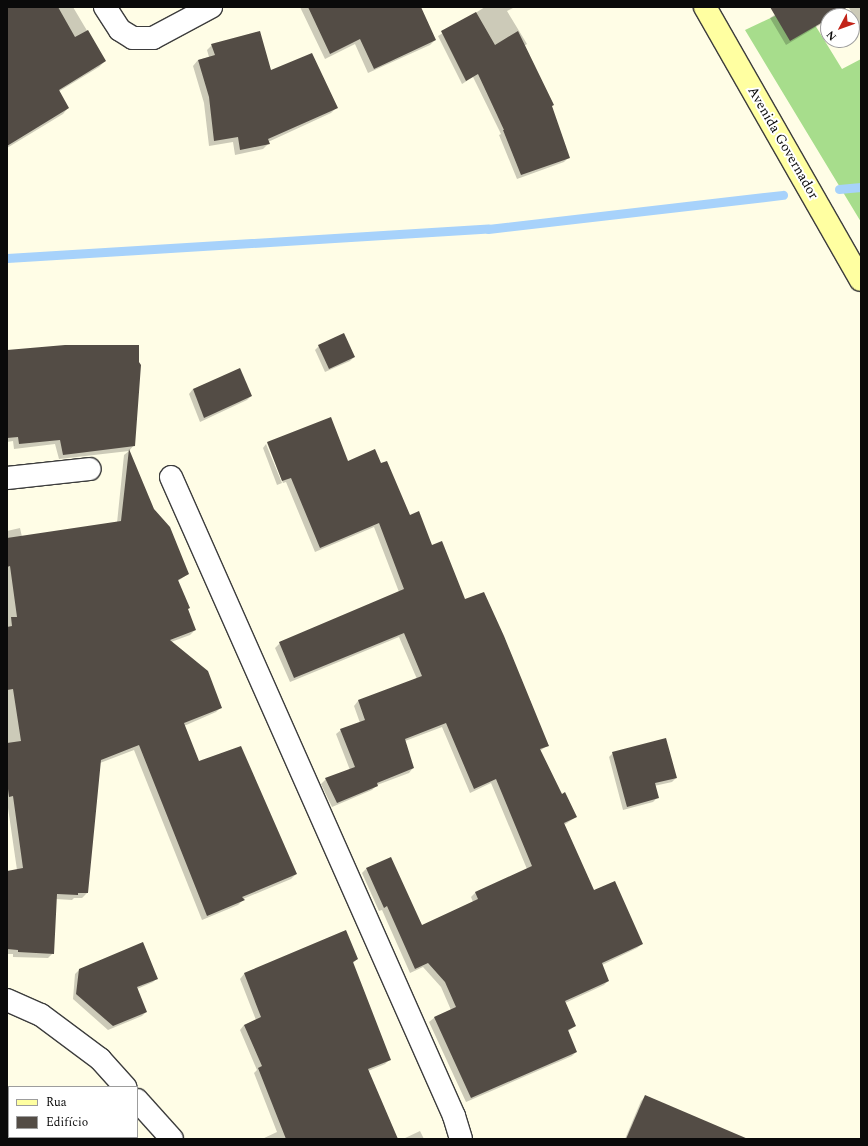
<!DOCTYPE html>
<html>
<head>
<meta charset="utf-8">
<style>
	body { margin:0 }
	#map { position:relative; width:868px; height:1146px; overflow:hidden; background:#fffde6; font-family:Spectral,serif }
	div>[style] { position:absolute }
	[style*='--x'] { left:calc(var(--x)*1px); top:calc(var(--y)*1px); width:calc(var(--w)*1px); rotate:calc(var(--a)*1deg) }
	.forest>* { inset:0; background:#a7dd8c }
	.shadow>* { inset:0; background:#0003 }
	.stream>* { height:9px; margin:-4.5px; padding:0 4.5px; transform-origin:4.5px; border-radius:4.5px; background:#a7d2fb }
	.building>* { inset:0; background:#534c45 }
	.roads { filter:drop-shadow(1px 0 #3d3d3d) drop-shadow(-1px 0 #3d3d3d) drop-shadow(0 1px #3d3d3d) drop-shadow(0 -1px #3d3d3d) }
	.street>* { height:22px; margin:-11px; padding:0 11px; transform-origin:11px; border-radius:11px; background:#fff }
	.secondary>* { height:22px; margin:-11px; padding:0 11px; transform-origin:11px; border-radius:11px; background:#ffffa1 }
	span { translate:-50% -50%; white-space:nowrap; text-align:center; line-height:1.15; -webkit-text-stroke:4px #fff; paint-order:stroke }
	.street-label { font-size:14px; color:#0a0a0a }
	.frame { position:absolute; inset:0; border:8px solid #0a0a0a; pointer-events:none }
	.legend { position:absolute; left:8px; top:1086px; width:130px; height:52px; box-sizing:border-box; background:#fff; border:1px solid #9d9d9d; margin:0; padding:5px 7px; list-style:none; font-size:12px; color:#0a0a0a }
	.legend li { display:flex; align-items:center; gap:8px; height:20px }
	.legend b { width:20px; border:1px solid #9d9d9d }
	.north { position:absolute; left:820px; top:8px; width:40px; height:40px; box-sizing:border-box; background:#fff; border:1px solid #9d9d9d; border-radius:50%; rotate:229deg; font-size:11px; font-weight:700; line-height:16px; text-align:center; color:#0a0a0a }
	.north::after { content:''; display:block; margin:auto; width:14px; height:18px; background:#c22419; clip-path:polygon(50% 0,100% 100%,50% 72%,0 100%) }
</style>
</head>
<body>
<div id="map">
	<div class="forest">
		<div style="clip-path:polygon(794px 7px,804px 7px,842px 69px,861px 59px,861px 222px,745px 30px)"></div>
	</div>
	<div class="shadow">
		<div style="clip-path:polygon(7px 7px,73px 7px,105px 61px,99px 67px,58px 92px,68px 108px,63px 114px,7px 148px)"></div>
		<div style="clip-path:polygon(300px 7px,419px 7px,435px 40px,430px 45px,368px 73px,355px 44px,325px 59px)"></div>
		<div style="clip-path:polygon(515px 7px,507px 11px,527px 44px,524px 46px,551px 107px,568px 158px,564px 162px,517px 179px,499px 135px,501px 134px,473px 77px,462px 84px,438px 36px,485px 7px)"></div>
		<div style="clip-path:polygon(786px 7px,834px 7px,838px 12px,834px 16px,828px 16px,828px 20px,786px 45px,770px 18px)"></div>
		<div style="clip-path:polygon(850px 7px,861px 7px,861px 28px,849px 8px)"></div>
		<div style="clip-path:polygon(212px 45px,271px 71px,336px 108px,331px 113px,268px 142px,268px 144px,263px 149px,235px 155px,233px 142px,209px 146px,204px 103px,193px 66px,198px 60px,209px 57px,207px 50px)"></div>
		<div style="clip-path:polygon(319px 346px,354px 357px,350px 361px,325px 372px,315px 350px)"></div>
		<div style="clip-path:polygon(7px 351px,134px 445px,129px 451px,153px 509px,188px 574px,178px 581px,195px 630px,190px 635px,171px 642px,221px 707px,216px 712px,184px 726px,199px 763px,296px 874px,291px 879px,243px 899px,243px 900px,238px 905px,202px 920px,134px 750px,100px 763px,87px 893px,82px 898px,74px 898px,72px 900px,56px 899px,53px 953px,48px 958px,13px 957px,13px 954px,7px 954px,7px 872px,17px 870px,7px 801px,7px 531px,20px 528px,22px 537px,117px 523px,124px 455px,129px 451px,59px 459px,55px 444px,14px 449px,13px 441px,7px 442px)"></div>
		<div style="clip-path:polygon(240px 370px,251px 396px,247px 400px,200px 422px,189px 394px,193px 389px)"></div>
		<div style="clip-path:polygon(267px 443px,348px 462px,381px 464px,409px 516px,431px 547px,464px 601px,548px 745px,540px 751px,562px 796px,576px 817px,564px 825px,594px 891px,642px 944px,637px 948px,602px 965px,608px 981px,604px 985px,565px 1003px,575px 1026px,567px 1032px,576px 1052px,572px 1056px,466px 1102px,429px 1022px,434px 1018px,451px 1010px,441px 987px,423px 967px,410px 973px,382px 910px,379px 911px,362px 873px,366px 869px,422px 926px,473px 902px,471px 897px,475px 893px,527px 869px,491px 783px,470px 793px,442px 727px,405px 741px,413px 768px,409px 773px,377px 785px,372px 790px,332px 807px,321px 784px,326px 779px,350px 770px,336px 734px,341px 730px,360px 723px,354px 706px,358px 701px,417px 679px,399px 637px,290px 682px,275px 648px,280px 643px,399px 592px,374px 527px,315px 552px,286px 482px,283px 483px)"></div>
		<div style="clip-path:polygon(266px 444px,282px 483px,277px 485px,263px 448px)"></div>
		<div style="clip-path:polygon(613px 753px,676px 778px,672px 782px,654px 786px,657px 798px,653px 802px,623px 810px,609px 757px)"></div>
		<div style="clip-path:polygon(357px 959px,352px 964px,390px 1059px,385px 1064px,368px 1071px,397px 1139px,262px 1139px,277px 1132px,254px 1073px,257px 1070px,240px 1030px,244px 1025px,256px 1020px,240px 979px,244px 974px)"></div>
		<div style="clip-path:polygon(80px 969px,157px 978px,153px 982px,137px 989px,146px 1012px,142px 1016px,108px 1030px,73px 999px,75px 974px)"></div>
		<div style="clip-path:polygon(645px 1097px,707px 1139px,625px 1139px,641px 1101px)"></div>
		<div style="clip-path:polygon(420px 1131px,424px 1139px,403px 1139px)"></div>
		<div style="clip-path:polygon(91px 1137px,135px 1137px,133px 1139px,89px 1139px)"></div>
	</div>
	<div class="stream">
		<div style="--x:839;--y:189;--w:22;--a:-5"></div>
		<div style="--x:7;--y:258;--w:482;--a:-3.5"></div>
		<div style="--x:488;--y:229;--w:297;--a:-6.6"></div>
	</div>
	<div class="building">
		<div style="clip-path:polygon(7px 7px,58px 7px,75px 37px,88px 30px,106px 61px,59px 90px,69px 108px,7px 146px)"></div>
		<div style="clip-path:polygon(308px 7px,421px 7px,436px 40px,374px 69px,360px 39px,330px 54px)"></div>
		<div style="clip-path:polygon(770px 7px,848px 7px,833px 16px,828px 16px,828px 19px,790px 41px)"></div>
		<div style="clip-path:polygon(476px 12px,495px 45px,518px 31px,554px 105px,552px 106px,570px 158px,521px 175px,503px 130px,504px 130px,478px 74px,466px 81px,441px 31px)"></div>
		<div style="clip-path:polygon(260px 31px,271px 70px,312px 53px,338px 108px,268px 139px,270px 144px,240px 150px,238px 137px,214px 141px,209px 97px,198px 60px,215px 55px,211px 44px)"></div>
		<div style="clip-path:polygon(344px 333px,355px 357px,329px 369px,318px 345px)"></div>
		<div style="clip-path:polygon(65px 345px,139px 345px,139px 362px,141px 365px,135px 446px,63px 455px,60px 440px,19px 444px,18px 437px,7px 438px,7px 350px)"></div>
		<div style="clip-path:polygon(240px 368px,252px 396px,204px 418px,193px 389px)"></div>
		<div style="clip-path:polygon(331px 417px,348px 461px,375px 449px,381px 463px,387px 461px,410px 515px,419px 511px,432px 545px,442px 541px,465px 599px,484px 592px,504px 636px,549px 746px,540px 749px,562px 794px,565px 792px,577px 817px,564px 823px,594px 890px,615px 881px,643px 944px,602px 963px,609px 981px,565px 1001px,576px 1026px,568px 1030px,577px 1052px,471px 1098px,434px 1017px,456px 1007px,445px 982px,428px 963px,415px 969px,387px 906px,384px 908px,366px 868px,391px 857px,422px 925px,478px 899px,475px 892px,532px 866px,496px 779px,474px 789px,446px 723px,405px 739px,414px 768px,377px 783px,378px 786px,337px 803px,325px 778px,355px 767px,340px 729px,365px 720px,358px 700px,422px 676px,404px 633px,294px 678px,279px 642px,404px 589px,379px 523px,320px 548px,291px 478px,282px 481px,267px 442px)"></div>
		<div style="clip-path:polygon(129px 449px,154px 509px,170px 527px,189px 574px,178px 580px,190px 608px,188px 609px,196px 630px,170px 640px,208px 671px,222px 708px,184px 723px,199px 761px,241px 746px,297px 874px,242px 897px,245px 900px,207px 916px,139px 745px,101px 760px,88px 893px,78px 893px,78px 895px,57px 894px,54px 954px,18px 952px,18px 950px,7px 949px,7px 871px,23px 868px,13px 796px,9px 797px,7px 781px,7px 743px,21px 741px,13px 689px,7px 690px,7px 627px,12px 626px,11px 617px,17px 617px,10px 566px,7px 567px,7px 538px,121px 521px)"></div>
		<div style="clip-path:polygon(666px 738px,677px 778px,655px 783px,659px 798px,627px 807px,612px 752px)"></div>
		<div style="clip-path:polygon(346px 930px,358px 959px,353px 962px,391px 1060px,368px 1069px,398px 1139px,286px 1139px,258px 1068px,262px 1066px,244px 1025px,261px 1017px,244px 973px)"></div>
		<div style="clip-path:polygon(143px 942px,158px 979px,137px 987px,147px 1012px,113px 1026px,76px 994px,79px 969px)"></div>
		<div style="clip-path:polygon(645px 1095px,748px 1139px,626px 1139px)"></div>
	</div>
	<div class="roads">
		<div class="street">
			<div style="--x:105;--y:7;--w:27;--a:57"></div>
			<div style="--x:120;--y:30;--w:15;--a:32"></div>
			<div style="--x:133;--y:38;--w:20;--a:0"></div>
			<div style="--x:153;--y:38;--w:66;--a:-28.1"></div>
			<div style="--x:171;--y:477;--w:699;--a:66.11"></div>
			<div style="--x:454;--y:1116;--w:24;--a:73"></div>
			<div style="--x:7;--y:478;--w:83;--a:-6.2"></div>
			<div style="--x:7;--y:1000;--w:37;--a:24"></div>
			<div style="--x:41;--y:1015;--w:74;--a:36.7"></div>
			<div style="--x:100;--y:1059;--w:38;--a:48"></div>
			<div style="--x:137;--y:1100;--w:52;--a:48.1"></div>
		</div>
		<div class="secondary">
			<div style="--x:705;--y:7;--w:314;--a:60.3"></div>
		</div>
	</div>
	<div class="street-label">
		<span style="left:783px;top:143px;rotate:60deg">Avenida Governador</span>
	</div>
	<div class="frame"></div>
	<ul class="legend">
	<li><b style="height:5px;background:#ffffa1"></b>Rua</li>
	<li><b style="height:11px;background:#534c45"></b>Edifício</li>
	</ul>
	<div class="north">N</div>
</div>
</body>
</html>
